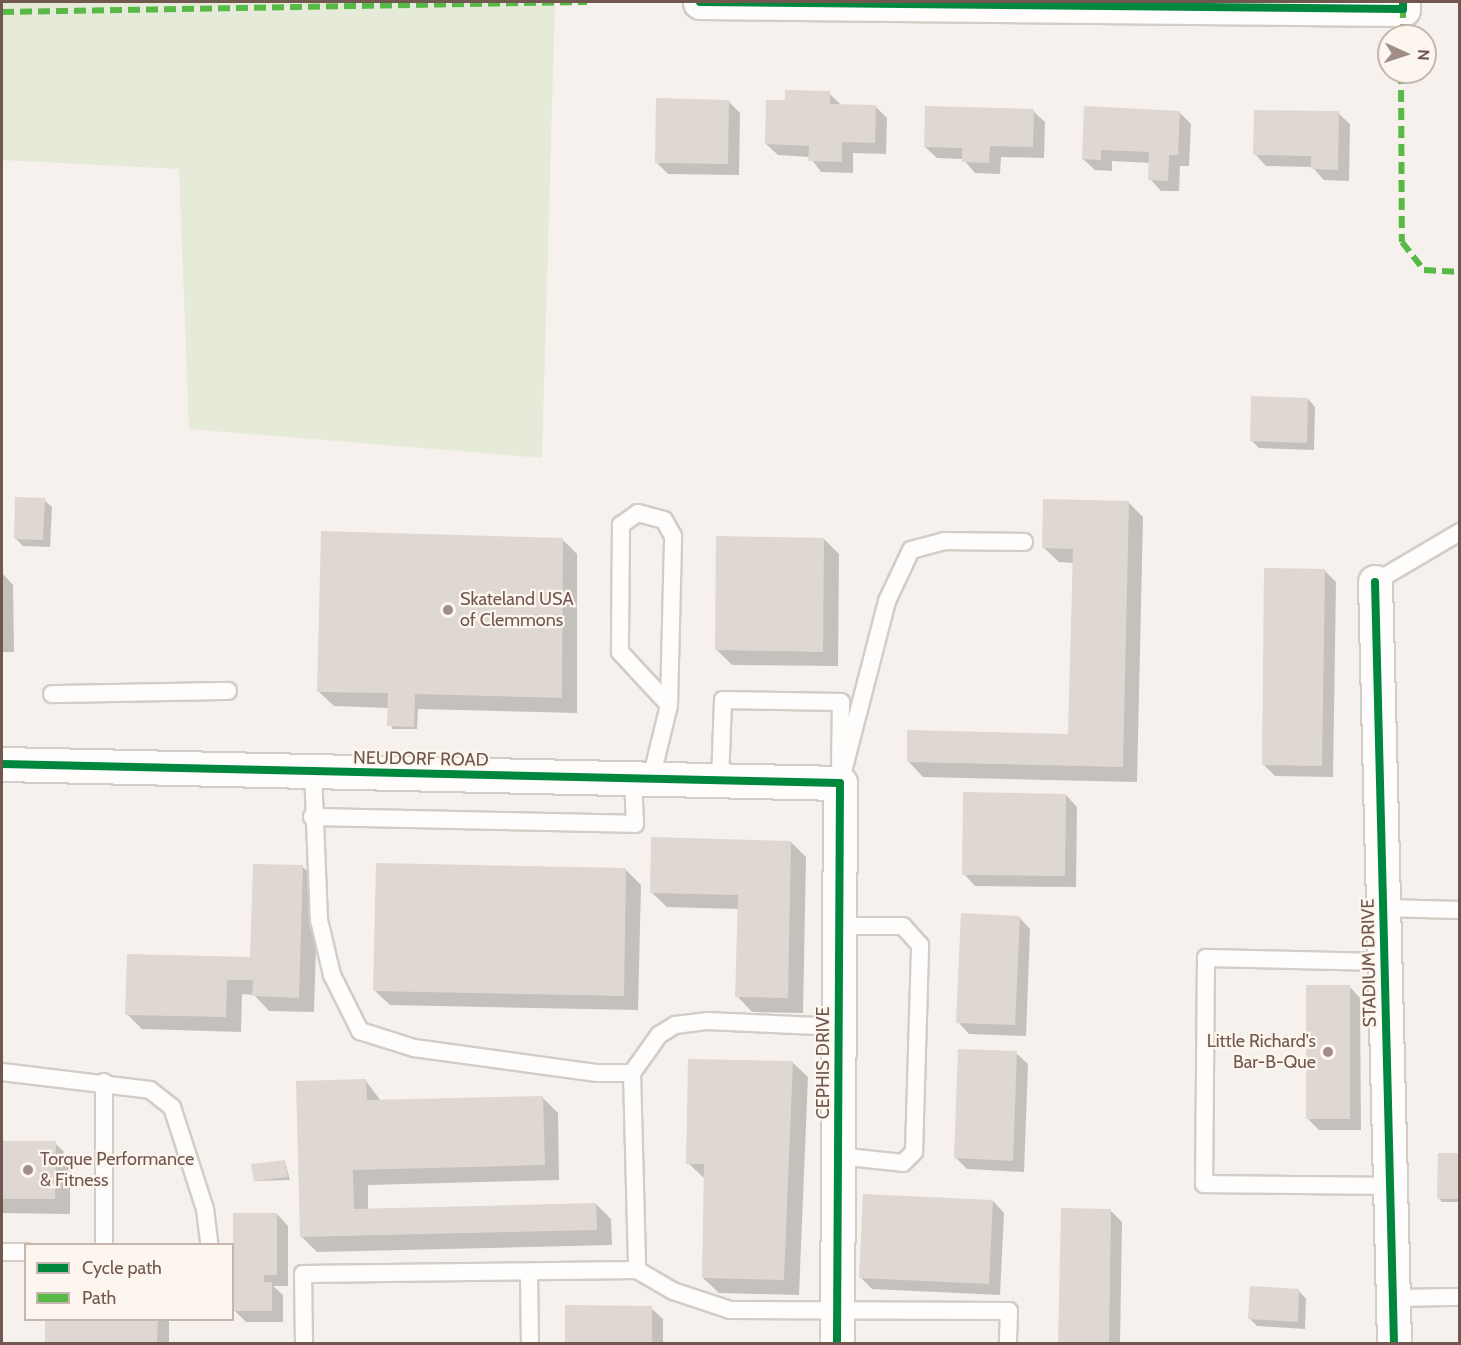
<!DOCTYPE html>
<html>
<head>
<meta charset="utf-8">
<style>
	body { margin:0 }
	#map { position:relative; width:1461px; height:1345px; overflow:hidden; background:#f6f1ec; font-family:Cabin,sans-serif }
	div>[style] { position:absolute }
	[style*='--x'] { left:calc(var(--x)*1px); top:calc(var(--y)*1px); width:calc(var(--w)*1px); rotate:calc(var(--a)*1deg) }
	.green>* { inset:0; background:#e5ebd8 }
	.shadow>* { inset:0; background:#0003 }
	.building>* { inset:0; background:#dfd7d2 }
	.roads { filter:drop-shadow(2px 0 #d3cdc7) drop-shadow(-2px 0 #d3cdc7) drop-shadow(0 2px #d3cdc7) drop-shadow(0 -2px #d3cdc7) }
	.service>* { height:16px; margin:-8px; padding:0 8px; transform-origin:8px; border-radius:8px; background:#fefdfc }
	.minor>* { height:33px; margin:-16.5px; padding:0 16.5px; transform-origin:16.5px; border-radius:16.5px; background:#fefdfc }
	.quiet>* { height:6px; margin-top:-3px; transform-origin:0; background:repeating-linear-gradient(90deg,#58b947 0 12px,transparent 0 18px) }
	.cycleway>* { height:8px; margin:-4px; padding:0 4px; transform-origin:4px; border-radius:4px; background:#00873e }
	.dots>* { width:16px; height:16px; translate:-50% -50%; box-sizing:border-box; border:3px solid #fdf6ee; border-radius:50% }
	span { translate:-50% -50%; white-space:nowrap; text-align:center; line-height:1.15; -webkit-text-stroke:4.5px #fdf6ee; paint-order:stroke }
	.poi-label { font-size:18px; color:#71584f }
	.left { translate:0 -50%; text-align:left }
	.right { translate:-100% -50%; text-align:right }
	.street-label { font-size:18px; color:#71584f }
	.frame { position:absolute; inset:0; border:3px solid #71584f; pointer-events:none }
	.legend { position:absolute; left:24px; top:1243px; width:210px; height:78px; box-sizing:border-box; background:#fdf6ee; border:2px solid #c5b7ae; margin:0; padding:8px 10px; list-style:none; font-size:18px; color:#71584f }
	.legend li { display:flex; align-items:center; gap:12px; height:30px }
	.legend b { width:30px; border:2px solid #c5b7ae }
	.north { position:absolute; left:1377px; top:24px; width:60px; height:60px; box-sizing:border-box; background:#fdf6ee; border:2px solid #c5b7ae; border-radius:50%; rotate:93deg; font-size:16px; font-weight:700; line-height:24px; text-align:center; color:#71584f }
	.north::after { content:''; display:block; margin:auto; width:21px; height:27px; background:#a08e86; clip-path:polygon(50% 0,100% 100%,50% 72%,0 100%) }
</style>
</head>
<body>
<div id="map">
	<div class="green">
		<div style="clip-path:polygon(2px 2px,555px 2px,542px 458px,189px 429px,179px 169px,2px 160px)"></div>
	</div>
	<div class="shadow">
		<div style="clip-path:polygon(829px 93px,841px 105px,876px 107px,887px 118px,886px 154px,853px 153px,853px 173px,821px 172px,810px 157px,778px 155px,766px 144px,786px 102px)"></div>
		<div style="clip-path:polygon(729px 102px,740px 113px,739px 175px,668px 174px,656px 162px)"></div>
		<div style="clip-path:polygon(1086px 108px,1179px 112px,1191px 124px,1189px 166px,1180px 166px,1179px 191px,1161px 191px,1150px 179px,1150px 163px,1112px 161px,1112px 171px,1095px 170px,1083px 159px)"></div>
		<div style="clip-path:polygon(1033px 111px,1045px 122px,1044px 158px,1001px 157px,1000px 174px,975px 173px,963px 159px,937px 158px,925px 147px)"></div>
		<div style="clip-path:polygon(1338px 113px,1350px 124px,1349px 181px,1324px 180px,1312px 167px,1266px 166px,1255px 154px)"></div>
		<div style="clip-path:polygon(1308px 399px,1315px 407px,1314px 450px,1259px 448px,1251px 440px)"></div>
		<div style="clip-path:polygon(44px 500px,52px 507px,50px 547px,23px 546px,15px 538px)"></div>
		<div style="clip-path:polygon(1128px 502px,1143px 517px,1137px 782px,923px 777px,908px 761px,1070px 736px,1074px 563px,1059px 562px,1043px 547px)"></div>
		<div style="clip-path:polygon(562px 539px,577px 554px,577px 713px,418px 709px,417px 729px,392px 729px,389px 708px,334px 706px,318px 691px)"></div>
		<div style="clip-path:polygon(824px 539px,839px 554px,838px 666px,732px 665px,716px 649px)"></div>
		<div style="clip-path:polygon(1324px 570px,1336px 582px,1333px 777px,1275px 776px,1263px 764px)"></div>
		<div style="clip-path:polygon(2px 573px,13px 585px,14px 652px,2px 652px)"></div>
		<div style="clip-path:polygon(1066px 795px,1077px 807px,1076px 887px,975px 886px,964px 874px)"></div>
		<div style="clip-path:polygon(791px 842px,806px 857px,803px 1013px,752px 1012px,737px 996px,739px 909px,667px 907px,651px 892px)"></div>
		<div style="clip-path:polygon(303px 867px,318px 882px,314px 1012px,269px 1011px,254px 995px,242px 994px,241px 1032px,142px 1029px,127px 1014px,252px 959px)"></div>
		<div style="clip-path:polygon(625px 869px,641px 885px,638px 1010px,390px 1005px,374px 990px)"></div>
		<div style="clip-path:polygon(1019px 917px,1030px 929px,1026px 1036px,969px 1034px,958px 1022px)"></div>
		<div style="clip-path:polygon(1349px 986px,1360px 998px,1361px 1130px,1319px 1130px,1308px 1119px)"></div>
		<div style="clip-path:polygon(1016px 1053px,1028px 1064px,1024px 1172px,967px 1169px,956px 1158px)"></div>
		<div style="clip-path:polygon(792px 1062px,808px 1077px,799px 1295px,719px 1293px,703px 1278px,705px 1179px,688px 1163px)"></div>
		<div style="clip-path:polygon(366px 1081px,381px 1101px,542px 1097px,558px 1113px,559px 1180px,368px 1185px,368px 1210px,596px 1204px,611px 1219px,612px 1245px,317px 1252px,301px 1236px)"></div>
		<div style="clip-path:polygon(2px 1142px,55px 1143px,70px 1158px,70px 1214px,2px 1213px)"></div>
		<div style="clip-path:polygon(1460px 1155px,1460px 1202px,1442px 1202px,1439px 1199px)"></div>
		<div style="clip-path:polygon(285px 1161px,290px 1180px,255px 1181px)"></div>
		<div style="clip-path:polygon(993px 1201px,1004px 1213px,1000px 1295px,872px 1289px,860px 1277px)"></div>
		<div style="clip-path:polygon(1111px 1211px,1122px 1222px,1120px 1344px,1060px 1344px)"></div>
		<div style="clip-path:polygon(277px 1214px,288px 1226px,288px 1286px,273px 1286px,283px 1295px,283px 1322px,246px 1322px,234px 1310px)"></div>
		<div style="clip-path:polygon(1299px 1291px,1306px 1299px,1305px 1329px,1257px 1326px,1249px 1318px)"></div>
		<div style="clip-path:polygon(651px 1308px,663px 1319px,663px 1344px,567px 1344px)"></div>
		<div style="clip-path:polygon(47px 1320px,169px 1320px,169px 1344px,46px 1344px)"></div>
	</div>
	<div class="building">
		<div style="clip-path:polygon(785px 90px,830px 91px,830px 104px,876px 105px,875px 143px,842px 142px,842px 162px,808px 161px,809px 146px,765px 144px,766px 100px,785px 100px)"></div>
		<div style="clip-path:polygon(656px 98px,729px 100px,728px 164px,655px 163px)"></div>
		<div style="clip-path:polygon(925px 106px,1034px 109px,1033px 147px,990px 146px,989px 163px,962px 162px,962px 148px,924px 147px)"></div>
		<div style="clip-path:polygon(1084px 106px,1180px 111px,1178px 155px,1169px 155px,1168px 181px,1148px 180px,1149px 152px,1101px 150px,1101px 160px,1082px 159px)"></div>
		<div style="clip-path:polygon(1254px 110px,1339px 111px,1338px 170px,1311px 169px,1311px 156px,1253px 155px)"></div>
		<div style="clip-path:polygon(1251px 396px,1308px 398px,1307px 443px,1250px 441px)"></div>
		<div style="clip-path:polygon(15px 497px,45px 498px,43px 540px,14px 539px)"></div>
		<div style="clip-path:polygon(1043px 499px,1129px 501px,1123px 767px,907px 762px,907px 730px,1068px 734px,1073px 549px,1042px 548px)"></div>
		<div style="clip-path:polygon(321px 531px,563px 538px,562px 698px,415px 694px,414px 727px,387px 726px,388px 693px,317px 692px)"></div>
		<div style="clip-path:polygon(716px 536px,824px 538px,823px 652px,715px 650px)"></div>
		<div style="clip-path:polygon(1264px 568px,1325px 569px,1322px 766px,1262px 765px)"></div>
		<div style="clip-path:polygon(963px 792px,1066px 794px,1065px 876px,962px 875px)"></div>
		<div style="clip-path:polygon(651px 837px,791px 841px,788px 998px,735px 997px,738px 895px,650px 893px)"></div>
		<div style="clip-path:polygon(376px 863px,626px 868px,624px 996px,373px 991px)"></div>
		<div style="clip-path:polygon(253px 864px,303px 865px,299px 998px,252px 996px,253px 980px,227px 980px,226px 1017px,125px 1015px,127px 954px,250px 957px)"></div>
		<div style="clip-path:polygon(961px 913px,1020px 916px,1015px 1025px,956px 1023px)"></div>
		<div style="clip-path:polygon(1306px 985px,1350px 985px,1350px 1119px,1306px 1119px)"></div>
		<div style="clip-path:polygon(958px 1049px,1017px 1051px,1013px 1161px,954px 1158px)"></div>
		<div style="clip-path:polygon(688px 1059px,793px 1061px,784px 1280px,702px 1278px,704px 1164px,686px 1164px)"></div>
		<div style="clip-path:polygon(366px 1079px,367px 1100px,543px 1096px,545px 1165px,353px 1170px,354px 1209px,596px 1203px,597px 1230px,300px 1237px,296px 1081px)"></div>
		<div style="clip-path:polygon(2px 1141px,56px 1141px,55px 1199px,2px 1199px)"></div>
		<div style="clip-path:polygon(1438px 1153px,1460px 1153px,1460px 1199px,1437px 1199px)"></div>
		<div style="clip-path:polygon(285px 1160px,288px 1177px,254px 1181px,251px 1164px)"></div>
		<div style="clip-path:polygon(863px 1194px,993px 1200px,989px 1284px,859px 1278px)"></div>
		<div style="clip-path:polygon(1061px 1208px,1111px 1209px,1109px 1344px,1058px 1344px)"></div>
		<div style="clip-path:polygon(233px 1213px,277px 1213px,277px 1275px,264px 1275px,264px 1282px,272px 1282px,272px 1311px,233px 1311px)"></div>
		<div style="clip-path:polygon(1250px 1286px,1299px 1289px,1298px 1322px,1248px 1319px)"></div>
		<div style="clip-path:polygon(565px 1305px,652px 1306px,652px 1344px,565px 1344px)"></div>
		<div style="clip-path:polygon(45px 1320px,158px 1320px,157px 1344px,45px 1344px)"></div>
	</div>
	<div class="roads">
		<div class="service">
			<div style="--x:1375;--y:582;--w:99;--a:-30.5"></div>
			<div style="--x:52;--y:694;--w:176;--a:-1"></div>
			<div style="--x:313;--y:771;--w:149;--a:87.7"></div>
			<div style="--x:319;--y:920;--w:57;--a:76.7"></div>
			<div style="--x:332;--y:975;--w:63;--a:63.4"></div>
			<div style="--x:360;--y:1031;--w:57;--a:17.5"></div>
			<div style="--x:414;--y:1048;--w:185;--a:7.8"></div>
			<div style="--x:597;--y:1073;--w:35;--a:0"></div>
			<div style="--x:632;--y:1073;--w:47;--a:-54.6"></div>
			<div style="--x:659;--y:1035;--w:19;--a:-32"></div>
			<div style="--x:675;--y:1025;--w:32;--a:-7"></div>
			<div style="--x:707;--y:1021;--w:132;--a:2.6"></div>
			<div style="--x:651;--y:779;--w:76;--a:-76.3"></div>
			<div style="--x:669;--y:705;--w:169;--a:-88.6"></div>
			<div style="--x:673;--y:536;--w:18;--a:-119"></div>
			<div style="--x:664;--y:520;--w:27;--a:-165"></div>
			<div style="--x:638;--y:513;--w:21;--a:145"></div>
			<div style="--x:621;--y:525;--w:127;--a:90.5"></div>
			<div style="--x:620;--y:652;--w:72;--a:47.2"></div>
			<div style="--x:720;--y:782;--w:82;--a:-87.9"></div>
			<div style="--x:723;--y:700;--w:118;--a:1"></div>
			<div style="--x:841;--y:702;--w:62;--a:90.9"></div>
			<div style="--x:840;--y:783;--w:188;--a:-75.5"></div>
			<div style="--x:887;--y:601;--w:56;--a:-64.8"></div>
			<div style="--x:911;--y:550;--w:34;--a:-15"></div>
			<div style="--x:944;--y:541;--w:80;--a:0.7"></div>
			<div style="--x:312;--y:817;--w:323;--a:1.2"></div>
			<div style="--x:635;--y:824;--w:45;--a:-92.5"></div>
			<div style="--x:1383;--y:908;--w:77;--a:1.5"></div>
			<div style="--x:1384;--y:962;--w:178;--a:-178.7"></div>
			<div style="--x:1206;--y:958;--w:226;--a:90.5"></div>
			<div style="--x:1204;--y:1184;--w:186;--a:0.6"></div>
			<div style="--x:2;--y:1072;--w:149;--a:6.9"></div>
			<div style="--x:150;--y:1090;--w:28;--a:38"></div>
			<div style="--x:172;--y:1107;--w:107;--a:72.1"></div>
			<div style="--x:205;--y:1209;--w:35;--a:83"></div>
			<div style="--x:632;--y:1073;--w:197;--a:88.5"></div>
			<div style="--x:838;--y:1156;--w:65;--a:6.1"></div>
			<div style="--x:903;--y:1163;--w:16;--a:-45"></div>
			<div style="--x:914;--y:1152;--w:207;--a:-88.3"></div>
			<div style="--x:920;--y:945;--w:25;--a:-132"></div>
			<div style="--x:903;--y:926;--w:64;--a:180"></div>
			<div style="--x:104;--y:1244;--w:162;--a:-90"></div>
			<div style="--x:2;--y:1252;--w:24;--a:0"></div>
			<div style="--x:529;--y:1274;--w:70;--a:89.2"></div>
			<div style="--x:1393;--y:1298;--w:67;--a:-0.9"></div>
			<div style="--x:304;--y:1344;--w:70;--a:-90.8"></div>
			<div style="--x:303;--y:1274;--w:334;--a:-0.7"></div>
			<div style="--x:637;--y:1270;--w:42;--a:30.3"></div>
			<div style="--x:673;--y:1291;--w:60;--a:18.4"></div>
			<div style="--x:730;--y:1310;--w:279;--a:0.2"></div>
			<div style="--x:1009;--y:1311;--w:33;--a:92"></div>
		</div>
		<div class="minor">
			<div style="--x:700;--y:2;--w:703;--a:0.57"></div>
			<div style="--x:1403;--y:9;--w:7;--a:-90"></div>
			<div style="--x:1375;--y:582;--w:762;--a:88.57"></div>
			<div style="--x:2;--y:764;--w:838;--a:1.3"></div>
			<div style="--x:840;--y:783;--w:561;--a:90.31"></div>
		</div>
	</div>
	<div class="quiet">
		<div style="--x:2;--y:12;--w:585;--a:-0.98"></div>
		<div style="--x:1403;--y:36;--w:27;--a:-90"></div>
		<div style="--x:1401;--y:72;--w:170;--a:89.7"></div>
		<div style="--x:1402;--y:242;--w:36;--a:52"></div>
		<div style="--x:1424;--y:270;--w:36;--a:3"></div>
	</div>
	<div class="cycleway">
		<div style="--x:700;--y:2;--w:703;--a:0.57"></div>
		<div style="--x:1403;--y:9;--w:7;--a:-90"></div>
		<div style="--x:1375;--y:582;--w:762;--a:88.57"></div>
		<div style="--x:2;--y:764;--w:838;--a:1.3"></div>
		<div style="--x:840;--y:783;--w:561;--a:90.31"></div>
	</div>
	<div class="dots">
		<div style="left:448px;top:610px;background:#a08e86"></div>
		<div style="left:1328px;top:1052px;background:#a08e86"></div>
		<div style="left:28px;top:1170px;background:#a08e86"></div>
	</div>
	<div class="poi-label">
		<span class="left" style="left:460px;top:610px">Skateland USA<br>of Clemmons</span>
		<span class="right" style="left:1316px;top:1052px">Little Richard's<br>Bar-B-Que</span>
		<span class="left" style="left:40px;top:1170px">Torque Performance<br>&amp; Fitness</span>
	</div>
	<div class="street-label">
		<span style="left:421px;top:759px;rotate:1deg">NEUDORF ROAD</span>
		<span style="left:1369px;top:963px;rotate:-91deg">STADIUM DRIVE</span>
		<span style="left:823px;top:1063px;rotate:-90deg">CEPHIS DRIVE</span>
	</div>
	<div class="frame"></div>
	<ul class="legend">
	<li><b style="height:8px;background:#00873e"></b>Cycle path</li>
	<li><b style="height:8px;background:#58b947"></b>Path</li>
	</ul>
	<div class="north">N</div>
</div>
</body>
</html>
